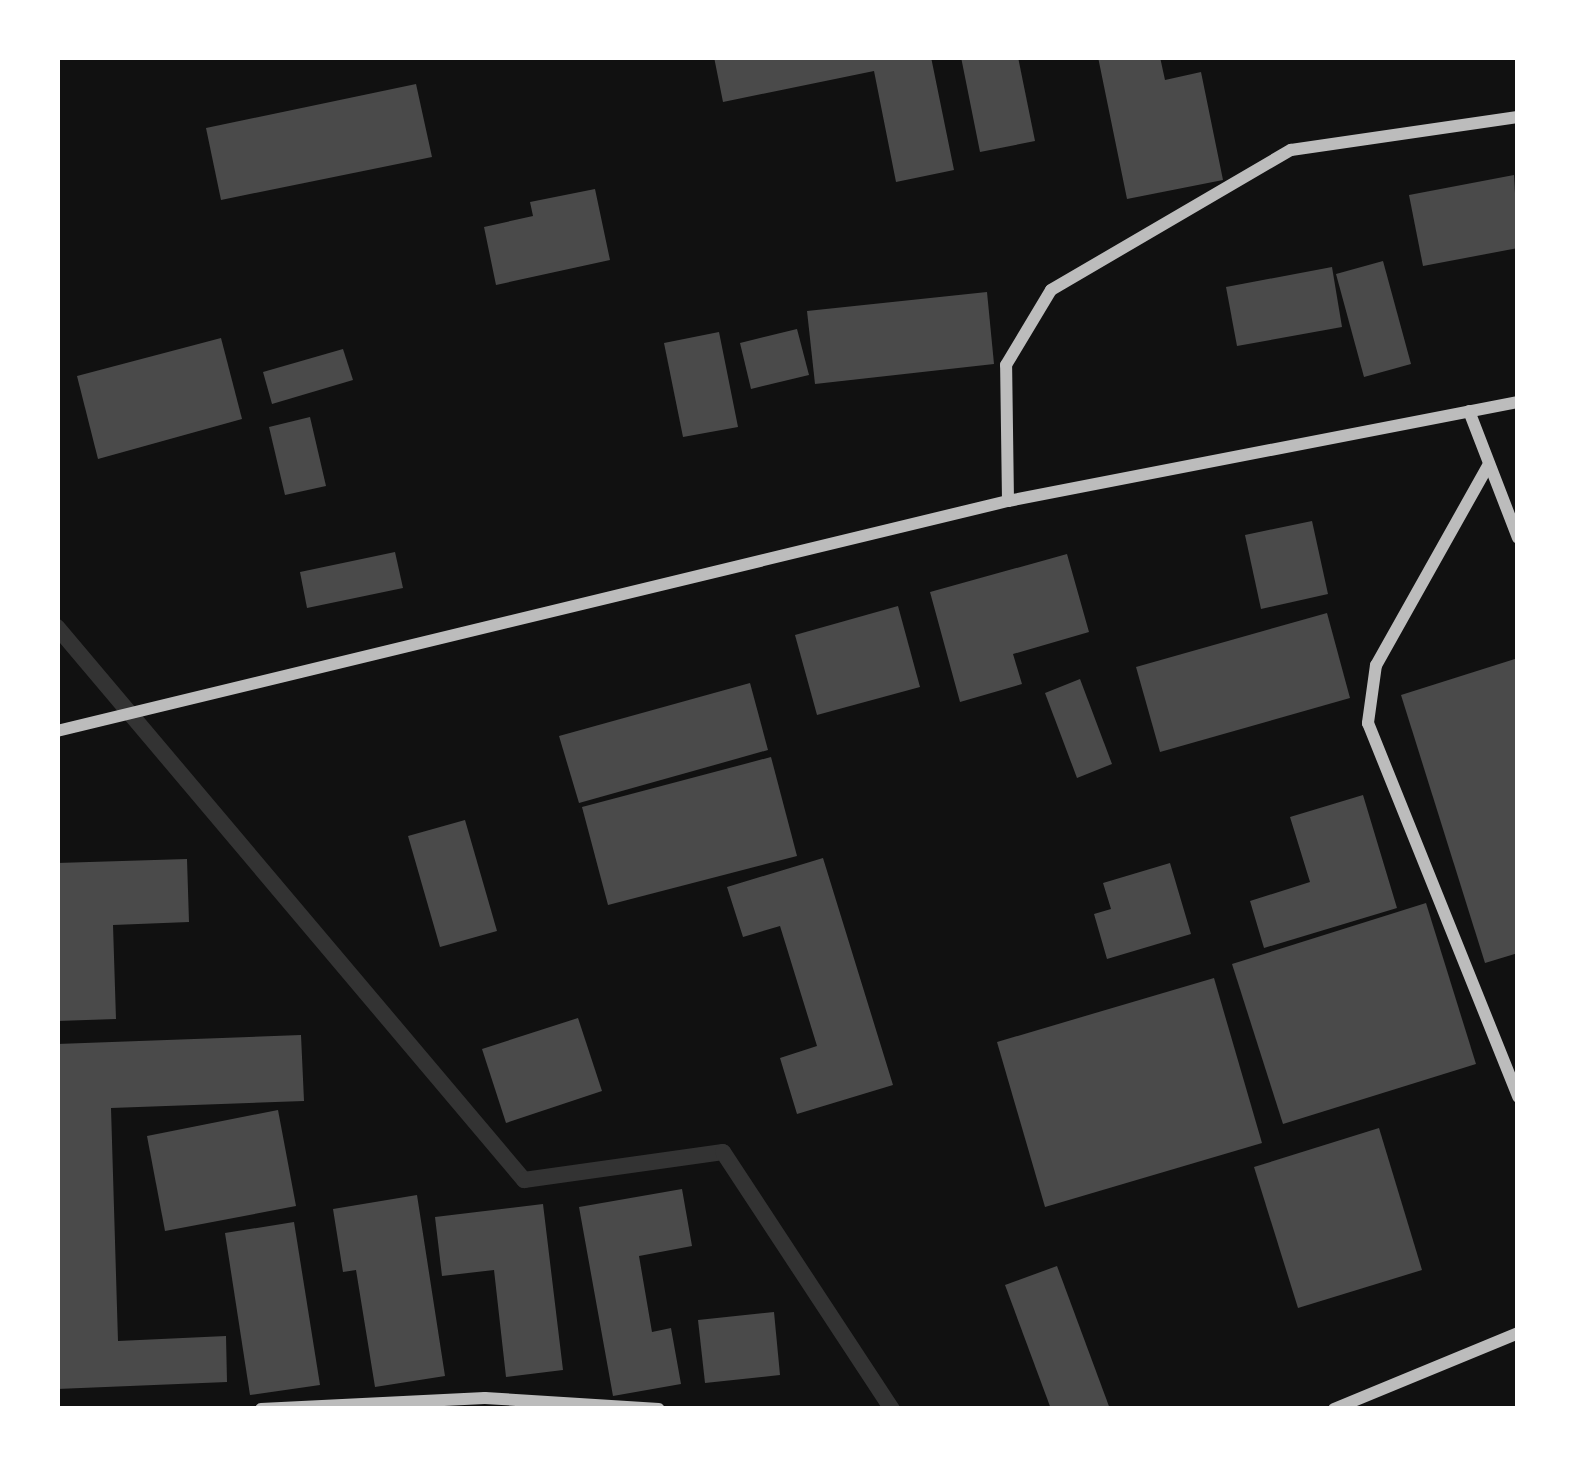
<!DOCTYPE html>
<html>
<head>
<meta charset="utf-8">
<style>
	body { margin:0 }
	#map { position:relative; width:1575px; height:1466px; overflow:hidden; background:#111; font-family:"DM Sans",sans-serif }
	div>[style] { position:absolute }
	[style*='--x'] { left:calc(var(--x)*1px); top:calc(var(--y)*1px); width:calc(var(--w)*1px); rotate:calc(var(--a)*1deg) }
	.stream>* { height:16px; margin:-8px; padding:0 8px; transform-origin:8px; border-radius:8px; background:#333 }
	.building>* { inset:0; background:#4a4a4a }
	.minor>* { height:12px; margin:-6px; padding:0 6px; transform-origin:6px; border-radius:6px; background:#bcbcbc }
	span { translate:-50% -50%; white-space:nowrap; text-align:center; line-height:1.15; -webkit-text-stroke:9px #fff; paint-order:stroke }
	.frame { position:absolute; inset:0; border:60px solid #fff; pointer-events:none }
</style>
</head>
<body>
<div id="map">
	<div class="stream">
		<div style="--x:57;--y:627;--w:724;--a:49.82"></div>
		<div style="--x:524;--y:1180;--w:201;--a:-8"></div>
		<div style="--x:723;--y:1152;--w:308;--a:56.7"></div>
	</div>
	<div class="building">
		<div style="clip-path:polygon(714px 57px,931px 57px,954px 170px,896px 182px,874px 71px,723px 102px)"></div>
		<div style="clip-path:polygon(961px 57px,1018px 57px,1035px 141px,980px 152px)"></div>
		<div style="clip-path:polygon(1098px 57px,1160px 57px,1165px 80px,1201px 72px,1223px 180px,1127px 199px)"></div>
		<div style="clip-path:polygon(416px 84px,432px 157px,221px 200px,206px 128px)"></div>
		<div style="clip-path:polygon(1514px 175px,1518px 248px,1423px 266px,1409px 195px)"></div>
		<div style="clip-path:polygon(595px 189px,610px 260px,496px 285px,484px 227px,533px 216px,530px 202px)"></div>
		<div style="clip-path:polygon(1383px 261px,1411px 364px,1364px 377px,1336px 274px)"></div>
		<div style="clip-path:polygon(1332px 267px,1342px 327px,1237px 346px,1226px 287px)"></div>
		<div style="clip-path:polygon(987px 292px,994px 364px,815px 384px,807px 311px)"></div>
		<div style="clip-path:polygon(797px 329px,809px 375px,751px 389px,740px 343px)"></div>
		<div style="clip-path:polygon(719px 332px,738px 427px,683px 437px,664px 343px)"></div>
		<div style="clip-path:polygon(221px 338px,242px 419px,98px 459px,77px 376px)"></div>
		<div style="clip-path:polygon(343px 349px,353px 380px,272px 404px,263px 372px)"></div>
		<div style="clip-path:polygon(310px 417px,326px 486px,285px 495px,269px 427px)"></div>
		<div style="clip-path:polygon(1312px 521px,1328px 594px,1261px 609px,1245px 535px)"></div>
		<div style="clip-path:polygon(395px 552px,403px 588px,307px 608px,300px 572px)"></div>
		<div style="clip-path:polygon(1067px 554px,1089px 632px,1013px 654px,1022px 684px,960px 702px,930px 592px)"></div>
		<div style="clip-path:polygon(898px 606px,920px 687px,817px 715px,795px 635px)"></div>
		<div style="clip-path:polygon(1327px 613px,1350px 698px,1160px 752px,1136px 667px)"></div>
		<div style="clip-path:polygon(1518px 658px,1518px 953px,1485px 963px,1401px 695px)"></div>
		<div style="clip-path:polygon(1080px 679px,1112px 764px,1077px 778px,1045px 693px)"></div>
		<div style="clip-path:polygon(750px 683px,768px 750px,579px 803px,559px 736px)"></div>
		<div style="clip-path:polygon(771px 757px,797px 856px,608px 905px,582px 807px)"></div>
		<div style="clip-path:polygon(1363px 795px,1397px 908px,1264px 948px,1250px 901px,1310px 882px,1290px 817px)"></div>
		<div style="clip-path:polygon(465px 820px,497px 931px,440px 947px,408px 836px)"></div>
		<div style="clip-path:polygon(823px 858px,893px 1085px,797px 1114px,780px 1058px,817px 1046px,780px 926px,743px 937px,727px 887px)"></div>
		<div style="clip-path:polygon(187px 859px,189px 922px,113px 925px,116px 1019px,57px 1021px,57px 863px)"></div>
		<div style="clip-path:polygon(1170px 863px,1191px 934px,1107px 959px,1094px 914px,1111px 909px,1103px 883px)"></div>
		<div style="clip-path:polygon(1426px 903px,1476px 1064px,1283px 1124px,1232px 964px)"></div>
		<div style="clip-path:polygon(1214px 978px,1262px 1143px,1045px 1207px,997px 1042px)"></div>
		<div style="clip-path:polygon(578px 1018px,602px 1091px,506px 1123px,482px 1049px)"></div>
		<div style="clip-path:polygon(301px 1035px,304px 1101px,111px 1108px,118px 1341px,226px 1336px,227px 1382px,57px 1389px,57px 1044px)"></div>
		<div style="clip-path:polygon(278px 1110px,296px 1206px,165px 1231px,147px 1136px)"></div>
		<div style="clip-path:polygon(1379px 1128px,1422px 1270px,1298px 1308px,1254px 1167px)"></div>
		<div style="clip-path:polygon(682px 1189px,692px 1246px,639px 1256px,652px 1332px,671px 1328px,681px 1384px,613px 1396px,579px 1207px)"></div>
		<div style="clip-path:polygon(417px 1195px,445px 1376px,375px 1387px,356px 1270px,343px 1272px,333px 1209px)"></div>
		<div style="clip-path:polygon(543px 1204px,563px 1370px,506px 1377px,494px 1270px,442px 1276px,435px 1217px)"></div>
		<div style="clip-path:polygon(294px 1222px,320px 1385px,250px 1395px,225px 1233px)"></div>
		<div style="clip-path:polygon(1057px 1266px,1110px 1409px,1051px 1409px,1005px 1285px)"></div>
		<div style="clip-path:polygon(774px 1312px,780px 1375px,705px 1383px,698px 1320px)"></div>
	</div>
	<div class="minor">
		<div style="--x:1469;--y:411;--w:136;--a:68.9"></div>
		<div style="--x:1489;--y:464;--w:231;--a:119.3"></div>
		<div style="--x:1376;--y:665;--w:59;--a:97.9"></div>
		<div style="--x:1368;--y:723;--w:403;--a:68.1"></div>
		<div style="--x:1008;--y:501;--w:136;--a:-90.8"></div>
		<div style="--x:1006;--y:365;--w:87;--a:-59"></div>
		<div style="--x:1051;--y:290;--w:278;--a:-30.3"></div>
		<div style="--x:1291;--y:150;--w:229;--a:-8.3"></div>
		<div style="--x:57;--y:731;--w:978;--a:-13.6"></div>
		<div style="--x:1008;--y:501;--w:520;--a:-10.99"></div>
		<div style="--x:261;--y:1409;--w:224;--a:-2.8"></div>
		<div style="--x:485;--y:1398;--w:174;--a:3.6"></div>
		<div style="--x:1334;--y:1409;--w:199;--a:-22.4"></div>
	</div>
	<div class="frame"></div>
</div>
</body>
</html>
